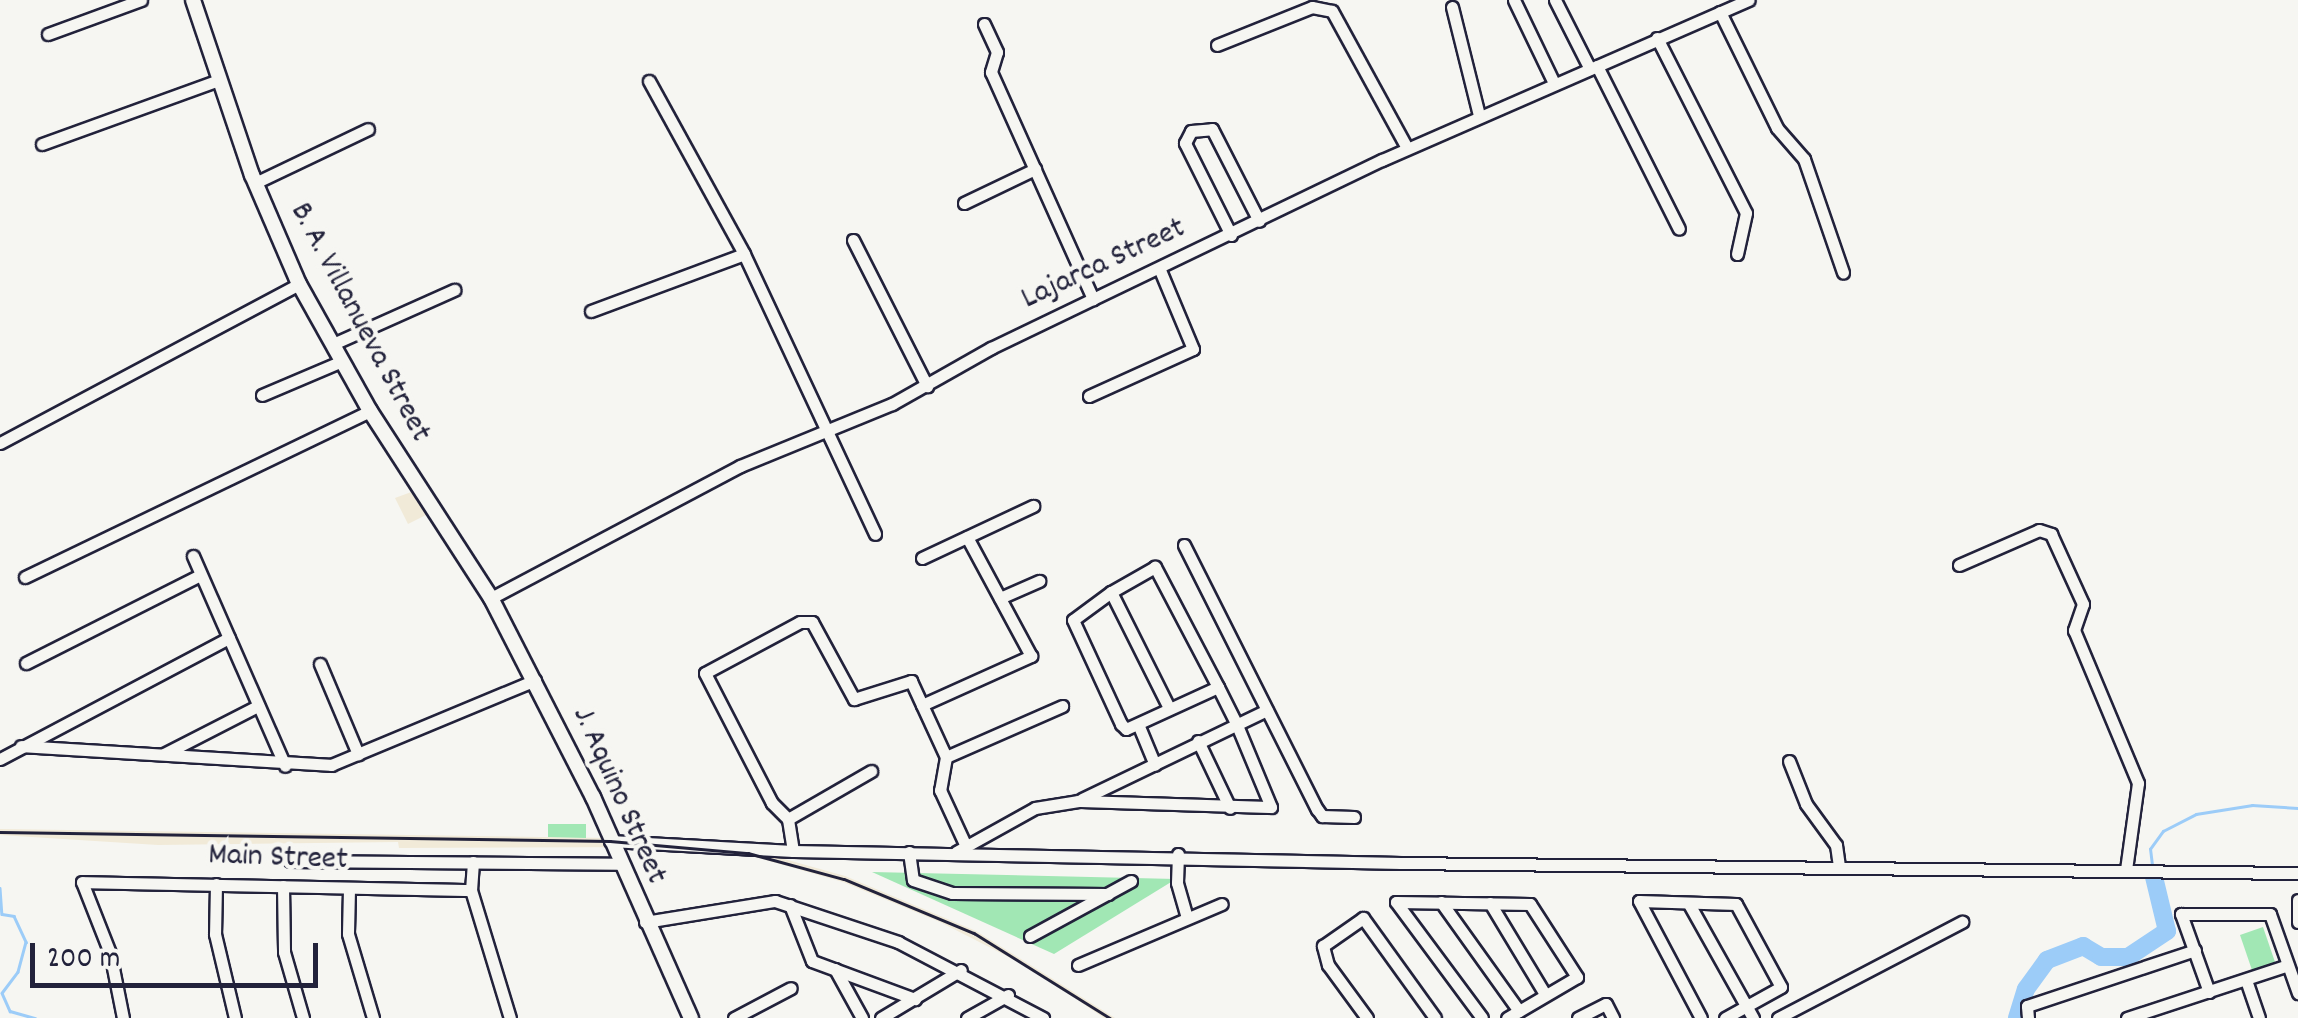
<!DOCTYPE html>
<html>
<head>
<meta charset="utf-8">
<style>
	body { margin:0 }
	#map { position:relative; width:2298px; height:1018px; overflow:hidden; background:#f6f6f2; font-family:Dekko,sans-serif }
	div>[style] { position:absolute }
	[style*='--x'] { left:calc(var(--x)*1px); top:calc(var(--y)*1px); width:calc(var(--w)*1px); rotate:calc(var(--a)*1deg) }
	.built>* { inset:0; background:#f1ead8 }
	.green>* { inset:0; background:#a1e7b4 }
	.stream>* { height:2.5px; margin:-1.25px; padding:0 1.25px; transform-origin:1.25px; border-radius:1.25px; background:#9cccf8 }
	.river>* { height:18px; margin:-9px; padding:0 9px; transform-origin:9px; border-radius:9px; background:#9cccf8 }
	.roads { filter:drop-shadow(2px 0 #22223b) drop-shadow(-2px 0 #22223b) drop-shadow(0 2px #22223b) drop-shadow(0 -2px #22223b) }
	.minor>* { height:11px; margin:-5.5px; padding:0 5.5px; transform-origin:5.5px; border-radius:5.5px; background:#f6f6f2 }
	.tertiary>* { height:14px; margin:-7px; padding:0 7px; transform-origin:7px; border-radius:7px; background:#f6f6f2 }
	.rail>* { height:2.5px; margin:-1.25px; padding:0 1.25px; transform-origin:1.25px; border-radius:1.25px; background:#22223b }
	span { translate:-50% -50%; white-space:nowrap; text-align:center; line-height:1.15; -webkit-text-stroke:9px #f6f6f2; paint-order:stroke }
	.street-label { font-size:32px; color:#22223b }
	.scale { position:absolute; left:30px; top:943px; width:288px; height:45px; box-sizing:border-box; border:5px solid #22223b; border-top:0; padding-left:12px; font-size:30px; line-height:35px; white-space:nowrap; color:#22223b; -webkit-text-stroke:8px #f6f6f2; paint-order:stroke }
</style>
</head>
<body>
<div id="map">
	<div class="built">
		<div style="clip-path:polygon(414px 491px,428px 514px,408px 524px,395px 498px)"></div>
		<div style="clip-path:polygon(0 829px,607px 838px,749px 849px,845px 876px,976px 931px,1115px 1018px,1104px 1018px,1034px 970px,940px 922px,843px 882px,748px 855px,659px 847px,399px 848px,398px 842px,158px 845px,0 835px)"></div>
	</div>
	<div class="green">
		<div style="clip-path:polygon(548px 824px,586px 824px,586px 838px,548px 837px)"></div>
		<div style="clip-path:polygon(872px 872px,1176px 879px,1054px 954px)"></div>
		<div style="clip-path:polygon(2263px 927px,2276px 965px,2253px 973px,2240px 935px)"></div>
	</div>
	<div class="stream">
		<div style="--x:2152;--y:865;--w:16;--a:-97"></div>
		<div style="--x:2150;--y:849;--w:22;--a:-54"></div>
		<div style="--x:2163;--y:831;--w:37;--a:-27"></div>
		<div style="--x:2196;--y:814;--w:57;--a:-9.1"></div>
		<div style="--x:2252;--y:805;--w:46;--a:3.7"></div>
		<div style="--x:0;--y:888;--w:26;--a:86"></div>
		<div style="--x:2;--y:914;--w:12;--a:9"></div>
		<div style="--x:14;--y:916;--w:29;--a:65"></div>
		<div style="--x:26;--y:942;--w:31;--a:105"></div>
		<div style="--x:18;--y:972;--w:26;--a:127"></div>
		<div style="--x:2;--y:993;--w:20;--a:66"></div>
		<div style="--x:10;--y:1011;--w:26;--a:16"></div>
	</div>
	<div class="river">
		<div style="--x:2017;--y:1018;--w:30;--a:-73"></div>
		<div style="--x:2026;--y:989;--w:36;--a:-54"></div>
		<div style="--x:2047;--y:960;--w:39;--a:-21"></div>
		<div style="--x:2083;--y:946;--w:21;--a:31"></div>
		<div style="--x:2101;--y:957;--w:27;--a:0"></div>
		<div style="--x:2128;--y:957;--w:47;--a:-33.7"></div>
		<div style="--x:2167;--y:931;--w:56;--a:-103.5"></div>
	</div>
	<div class="roads">
		<div class="minor">
			<div style="--x:1514;--y:0;--w:92;--a:64.3"></div>
			<div style="--x:1555;--y:0;--w:77;--a:63.1"></div>
			<div style="--x:1452;--y:7;--w:111;--a:76"></div>
			<div style="--x:1720;--y:12;--w:129;--a:63.8"></div>
			<div style="--x:1777;--y:128;--w:41;--a:48.9"></div>
			<div style="--x:1804;--y:159;--w:120;--a:71"></div>
			<div style="--x:984;--y:24;--w:31;--a:65"></div>
			<div style="--x:997;--y:52;--w:21;--a:107"></div>
			<div style="--x:991;--y:72;--w:249;--a:65.8"></div>
			<div style="--x:48;--y:34;--w:99;--a:-20.1"></div>
			<div style="--x:1657;--y:38;--w:196;--a:63"></div>
			<div style="--x:1746;--y:213;--w:42;--a:102.4"></div>
			<div style="--x:1217;--y:45;--w:102;--a:-21.8"></div>
			<div style="--x:1312;--y:7;--w:20;--a:11"></div>
			<div style="--x:1332;--y:11;--w:156;--a:61.3"></div>
			<div style="--x:1597;--y:66;--w:182;--a:63.3"></div>
			<div style="--x:649;--y:81;--w:197;--a:61.2"></div>
			<div style="--x:744;--y:254;--w:309;--a:64.9"></div>
			<div style="--x:42;--y:144;--w:188;--a:-19.9"></div>
			<div style="--x:255;--y:183;--w:125;--a:-25.5"></div>
			<div style="--x:964;--y:203;--w:79;--a:-25.6"></div>
			<div style="--x:1231;--y:235;--w:103;--a:-116.6"></div>
			<div style="--x:1185;--y:143;--w:13;--a:-63"></div>
			<div style="--x:1191;--y:131;--w:21;--a:-5"></div>
			<div style="--x:1212;--y:129;--w:103;--a:62.9"></div>
			<div style="--x:853;--y:240;--w:164;--a:63.1"></div>
			<div style="--x:591;--y:311;--w:163;--a:-20.4"></div>
			<div style="--x:333;--y:344;--w:133;--a:-24.1"></div>
			<div style="--x:262;--y:395;--w:87;--a:-23"></div>
			<div style="--x:1089;--y:396;--w:114;--a:-24.3"></div>
			<div style="--x:1193;--y:349;--w:86;--a:-112.7"></div>
			<div style="--x:0;--y:443;--w:339;--a:-28"></div>
			<div style="--x:1184;--y:545;--w:296;--a:63.3"></div>
			<div style="--x:1317;--y:809;--w:9;--a:54"></div>
			<div style="--x:1322;--y:816;--w:32;--a:2"></div>
			<div style="--x:193;--y:556;--w:229;--a:66.3"></div>
			<div style="--x:922;--y:558;--w:123;--a:-25.1"></div>
			<div style="--x:1959;--y:565;--w:87;--a:-23.6"></div>
			<div style="--x:2039;--y:530;--w:13;--a:18"></div>
			<div style="--x:2051;--y:534;--w:77;--a:65.4"></div>
			<div style="--x:2083;--y:604;--w:28;--a:109"></div>
			<div style="--x:2074;--y:630;--w:166;--a:67.3"></div>
			<div style="--x:2138;--y:783;--w:88;--a:97.9"></div>
			<div style="--x:25;--y:577;--w:383;--a:-25.7"></div>
			<div style="--x:1111;--y:592;--w:130;--a:63.4"></div>
			<div style="--x:491;--y:598;--w:282;--a:-27.9"></div>
			<div style="--x:740;--y:466;--w:164;--a:-22.2"></div>
			<div style="--x:892;--y:404;--w:114;--a:-29.5"></div>
			<div style="--x:991;--y:348;--w:434;--a:-25.7"></div>
			<div style="--x:1382;--y:160;--w:400;--a:-23.6"></div>
			<div style="--x:1000;--y:598;--w:43;--a:-23.6"></div>
			<div style="--x:26;--y:663;--w:195;--a:-26.8"></div>
			<div style="--x:320;--y:664;--w:98;--a:67.1"></div>
			<div style="--x:922;--y:705;--w:120;--a:-24.2"></div>
			<div style="--x:1031;--y:656;--w:135;--a:-118.3"></div>
			<div style="--x:1138;--y:724;--w:44;--a:67.5"></div>
			<div style="--x:1198;--y:741;--w:74;--a:64.5"></div>
			<div style="--x:21;--y:746;--w:311;--a:3.5"></div>
			<div style="--x:331;--y:765;--w:221;--a:-22.6"></div>
			<div style="--x:164;--y:754;--w:106;--a:-27.1"></div>
			<div style="--x:946;--y:757;--w:127;--a:-23.7"></div>
			<div style="--x:0;--y:759;--w:259;--a:-27.9"></div>
			<div style="--x:1789;--y:761;--w:46;--a:68.4"></div>
			<div style="--x:1806;--y:804;--w:51;--a:53.8"></div>
			<div style="--x:1836;--y:845;--w:21;--a:82"></div>
			<div style="--x:1082;--y:799;--w:205;--a:-25.7"></div>
			<div style="--x:788;--y:819;--w:96;--a:-30"></div>
			<div style="--x:610;--y:841;--w:183;--a:3.1"></div>
			<div style="--x:793;--y:851;--w:608;--a:1.13"></div>
			<div style="--x:1401;--y:863;--w:897;--a:0.64"></div>
			<div style="--x:793;--y:851;--w:32;--a:-99"></div>
			<div style="--x:788;--y:819;--w:23;--a:-135"></div>
			<div style="--x:772;--y:803;--w:146;--a:-117.3"></div>
			<div style="--x:705;--y:673;--w:108;--a:-28.2"></div>
			<div style="--x:800;--y:622;--w:12;--a:0"></div>
			<div style="--x:812;--y:622;--w:88;--a:61.4"></div>
			<div style="--x:854;--y:699;--w:60;--a:-17.5"></div>
			<div style="--x:911;--y:681;--w:84;--a:65.3"></div>
			<div style="--x:946;--y:757;--w:34;--a:100"></div>
			<div style="--x:940;--y:790;--w:60;--a:65.2"></div>
			<div style="--x:909;--y:852;--w:28;--a:82"></div>
			<div style="--x:913;--y:880;--w:41;--a:18.4"></div>
			<div style="--x:952;--y:893;--w:156;--a:0.4"></div>
			<div style="--x:956;--y:852;--w:90;--a:-29.1"></div>
			<div style="--x:1035;--y:808;--w:44;--a:-9.2"></div>
			<div style="--x:1078;--y:801;--w:193;--a:1.8"></div>
			<div style="--x:1271;--y:807;--w:91;--a:-112.6"></div>
			<div style="--x:1236;--y:723;--w:40;--a:-116.6"></div>
			<div style="--x:1218;--y:687;--w:136;--a:-117.7"></div>
			<div style="--x:1155;--y:567;--w:51;--a:150.4"></div>
			<div style="--x:1111;--y:592;--w:47;--a:143.6"></div>
			<div style="--x:1073;--y:620;--w:115;--a:65.2"></div>
			<div style="--x:1121;--y:724;--w:7;--a:45"></div>
			<div style="--x:1126;--y:729;--w:101;--a:-24.5"></div>
			<div style="--x:1178;--y:854;--w:29;--a:92"></div>
			<div style="--x:1177;--y:883;--w:36;--a:74"></div>
			<div style="--x:290;--y:861;--w:328;--a:0.5"></div>
			<div style="--x:473;--y:862;--w:28;--a:94"></div>
			<div style="--x:471;--y:890;--w:134;--a:73.1"></div>
			<div style="--x:216;--y:884;--w:50;--a:91.1"></div>
			<div style="--x:215;--y:934;--w:86;--a:76.6"></div>
			<div style="--x:283;--y:886;--w:66;--a:89.1"></div>
			<div style="--x:284;--y:952;--w:69;--a:73.9"></div>
			<div style="--x:349;--y:889;--w:45;--a:91.3"></div>
			<div style="--x:348;--y:934;--w:88;--a:73.4"></div>
			<div style="--x:2298;--y:900;--w:22;--a:90"></div>
			<div style="--x:1639;--y:901;--w:97;--a:1.8"></div>
			<div style="--x:1736;--y:904;--w:94;--a:61.5"></div>
			<div style="--x:1781;--y:987;--w:64;--a:151"></div>
			<div style="--x:1639;--y:901;--w:132;--a:62.1"></div>
			<div style="--x:1396;--y:902;--w:134;--a:0.9"></div>
			<div style="--x:1530;--y:904;--w:87;--a:57.2"></div>
			<div style="--x:1577;--y:977;--w:81;--a:149.6"></div>
			<div style="--x:1396;--y:902;--w:144;--a:53.4"></div>
			<div style="--x:1441;--y:902;--w:134;--a:54.4"></div>
			<div style="--x:1490;--y:903;--w:106;--a:58.9"></div>
			<div style="--x:1689;--y:904;--w:131;--a:60.7"></div>
			<div style="--x:790;--y:905;--w:60;--a:68.6"></div>
			<div style="--x:812;--y:961;--w:110;--a:20.3"></div>
			<div style="--x:645;--y:922;--w:132;--a:-9.2"></div>
			<div style="--x:775;--y:901;--w:130;--a:18.4"></div>
			<div style="--x:898;--y:942;--w:164;--a:27.7"></div>
			<div style="--x:1030;--y:936;--w:115;--a:-28.6"></div>
			<div style="--x:1078;--y:965;--w:156;--a:-23"></div>
			<div style="--x:835;--y:969;--w:56;--a:61.1"></div>
			<div style="--x:2246;--y:980;--w:40;--a:71.1"></div>
			<div style="--x:2209;--y:992;--w:83;--a:-109.7"></div>
			<div style="--x:2181;--y:914;--w:89;--a:0"></div>
			<div style="--x:2270;--y:914;--w:84;--a:70.5"></div>
			<div style="--x:123;--y:1018;--w:66;--a:-101.3"></div>
			<div style="--x:110;--y:953;--w:76;--a:-111.5"></div>
			<div style="--x:82;--y:882;--w:389;--a:1.2"></div>
			<div style="--x:734;--y:1018;--w:64;--a:-27.8"></div>
			<div style="--x:881;--y:1018;--w:93;--a:-31"></div>
			<div style="--x:967;--y:1018;--w:47;--a:-29.3"></div>
			<div style="--x:1367;--y:1018;--w:66;--a:-126.3"></div>
			<div style="--x:1328;--y:965;--w:20;--a:-105"></div>
			<div style="--x:1323;--y:946;--w:49;--a:-35"></div>
			<div style="--x:1363;--y:918;--w:123;--a:54.2"></div>
			<div style="--x:1578;--y:1018;--w:31;--a:-27"></div>
			<div style="--x:1606;--y:1004;--w:16;--a:63"></div>
			<div style="--x:1778;--y:1018;--w:208;--a:-27.6"></div>
			<div style="--x:2028;--y:1018;--w:12;--a:-95"></div>
			<div style="--x:2027;--y:1006;--w:177;--a:-18.4"></div>
			<div style="--x:2127;--y:1018;--w:169;--a:-18.2"></div>
		</div>
		<div class="tertiary">
			<div style="--x:193;--y:0;--w:185;--a:71.4"></div>
			<div style="--x:252;--y:175;--w:119;--a:66.7"></div>
			<div style="--x:299;--y:284;--w:145;--a:60.8"></div>
			<div style="--x:370;--y:411;--w:223;--a:57.1"></div>
			<div style="--x:491;--y:598;--w:224;--a:62.9"></div>
			<div style="--x:593;--y:797;--w:242;--a:66.1"></div>
		</div>
	</div>
	<div class="rail">
		<div style="--x:0;--y:832;--w:610;--a:0.85"></div>
		<div style="--x:610;--y:841;--w:139;--a:5"></div>
		<div style="--x:748;--y:853;--w:99;--a:15.2"></div>
		<div style="--x:844;--y:879;--w:141;--a:22.6"></div>
		<div style="--x:974;--y:933;--w:160;--a:32"></div>
	</div>
	<div class="street-label">
		<span style="left:1104px;top:265px;rotate:-25deg">Lajarca Street</span>
		<span style="left:359px;top:323px;rotate:62deg">B. A. Villanueva Street</span>
		<span style="left:618px;top:796px;rotate:66deg">J. Aquino Street</span>
		<span style="left:278px;top:859px;rotate:2deg">Main Street</span>
	</div>
	<div class="scale">200 m</div>
</div>
</body>
</html>
